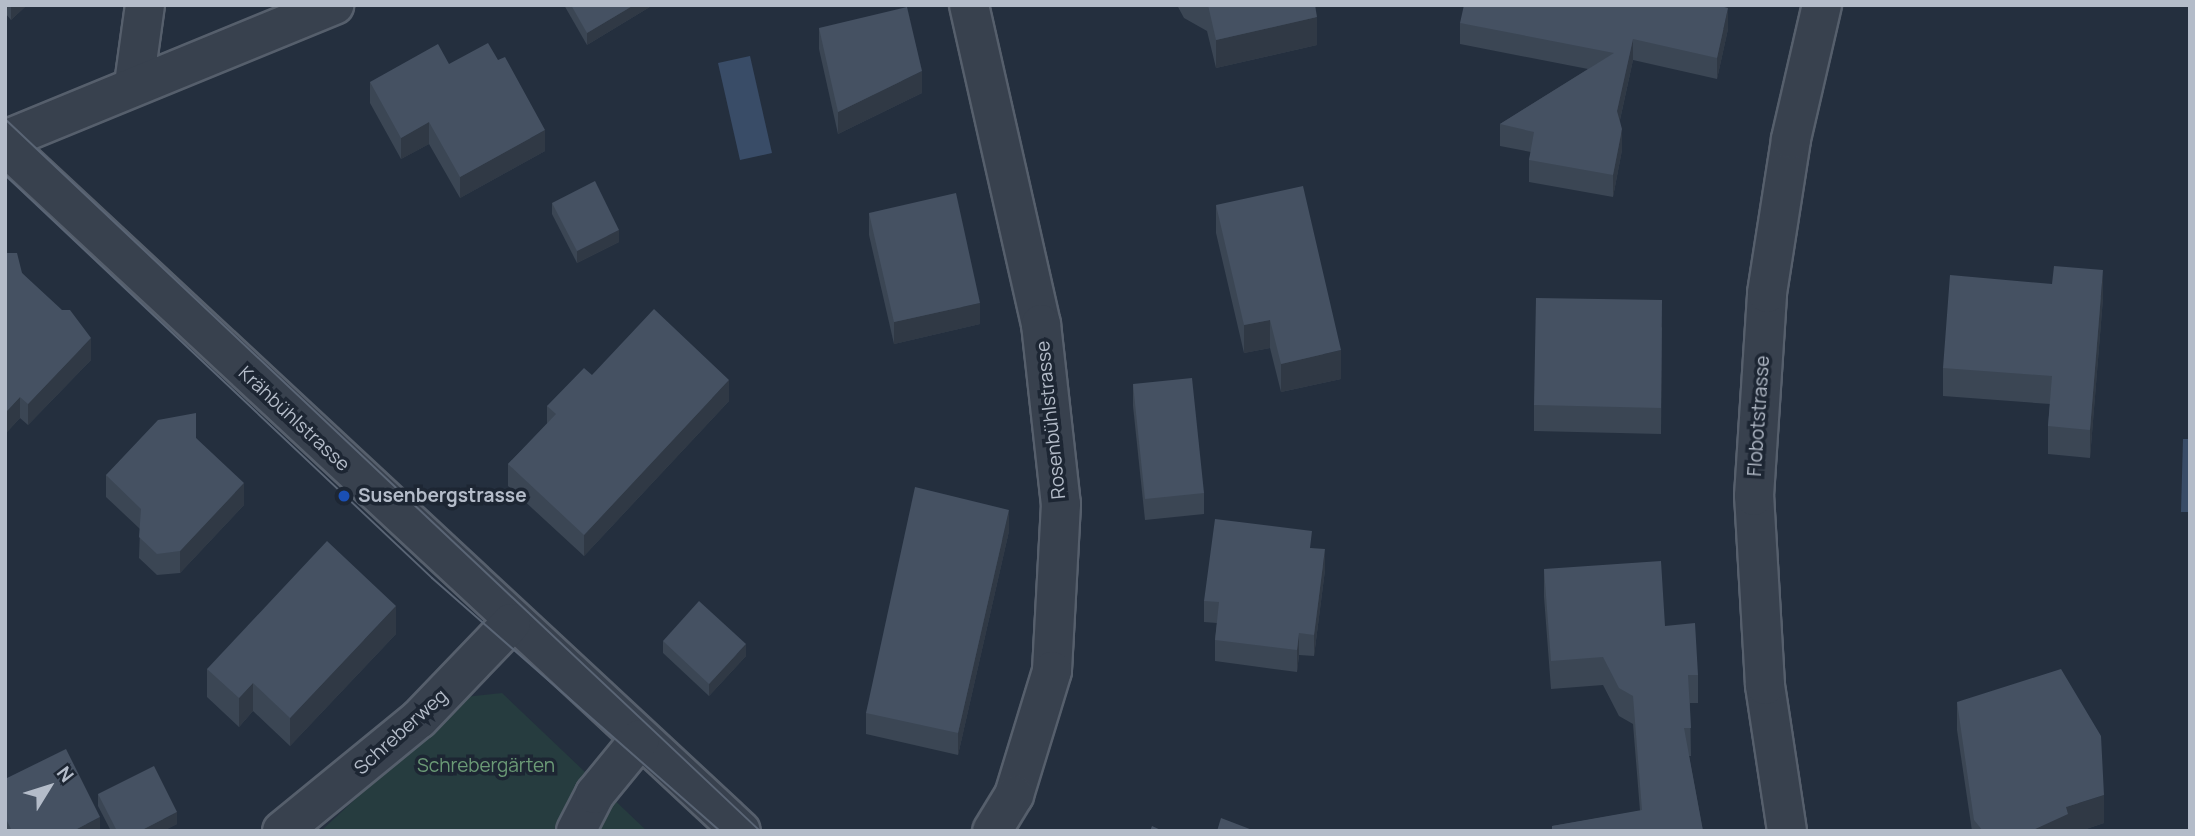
<!DOCTYPE html>
<html>
<head>
<meta charset="utf-8">
<style>
	body { margin:0 }
	#map { position:relative; width:2195px; height:836px; overflow:hidden; background:#242f3e; font-family:Manrope,sans-serif }
	div>[style] { position:absolute }
	[style*='--x'] { left:calc(var(--x)*1px); top:calc(var(--y)*1px); width:calc(var(--w)*1px); rotate:calc(var(--a)*1deg) }
	.green>* { inset:0; background:#263c3f }
	.water>* { inset:0; background:#394c67 }
	.roads { filter:drop-shadow(2px 0 #565f6c) drop-shadow(-2px 0 #565f6c) drop-shadow(0 2px #565f6c) drop-shadow(0 -2px #565f6c) }
	.minor>* { height:38px; margin:-19px; padding:0 19px; transform-origin:19px; border-radius:19px; background:#38414e }
	.tram>* { height:2px; margin:-1px; padding:0 1px; transform-origin:1px; border-radius:1px; background:#5a6575 }
	.wall>* { inset:0; background:#3b4654 }
	.shaded-wall>* { inset:0; background:#303945 }
	.building>* { inset:0; background:#455162 }
	.dots>* { width:19px; height:19px; translate:-50% -50%; box-sizing:border-box; border:4px solid #1d2633; border-radius:50% }
	span { translate:-50% -50%; white-space:nowrap; text-align:center; line-height:1.15; -webkit-text-stroke:7px #1d2633; paint-order:stroke }
	.street-label { font-size:19px; color:#b4bcc9 }
	.poi-label { font-size:19px; color:#b4bcc9; font-weight:700 }
	.left { translate:0 -50%; text-align:left }
	.park-label { font-size:19px; color:#6b9a76 }
	.frame { position:absolute; inset:0; border:7px solid #b4bcc9; pointer-events:none }
	.north { position:absolute; left:14px; top:752px; width:70px; height:70px; -webkit-text-stroke:5px #1d2633; paint-order:stroke; rotate:52deg; font-size:19px; font-weight:700; line-height:28px; text-align:center; color:#b4bcc9 }
	.north::after { content:''; display:block; margin:auto; width:24px; height:32px; background:#b4bcc9; clip-path:polygon(50% 0,100% 100%,50% 72%,0 100%) }
</style>
</head>
<body>
<div id="map">
	<div class="green">
		<div style="clip-path:polygon(502px 693px,647px 831px,321px 831px,465px 697px)"></div>
	</div>
	<div class="water">
		<div style="clip-path:polygon(750px 56px,772px 153px,740px 160px,718px 63px)"></div>
		<div style="clip-path:polygon(2183px 439px,2190px 439px,2190px 512px,2181px 512px)"></div>
	</div>
	<div class="roads">
		<div class="minor">
			<div style="--x:969;--y:5;--w:327;--a:77.3"></div>
			<div style="--x:1041;--y:324;--w:181;--a:83.7"></div>
			<div style="--x:1061;--y:504;--w:167;--a:93.1"></div>
			<div style="--x:1052;--y:671;--w:130;--a:107"></div>
			<div style="--x:1014;--y:795;--w:42;--a:121.4"></div>
			<div style="--x:134;--y:84;--w:80;--a:-82.1"></div>
			<div style="--x:5;--y:140;--w:356;--a:-22.3"></div>
			<div style="--x:5;--y:146;--w:1005;--a:42.94"></div>
			<div style="--x:282;--y:831;--w:177;--a:-39.3"></div>
			<div style="--x:419;--y:719;--w:133;--a:-46.2"></div>
			<div style="--x:576;--y:831;--w:42;--a:-62.8"></div>
			<div style="--x:595;--y:794;--w:71;--a:-50.7"></div>
			<div style="--x:1787;--y:831;--w:148;--a:-98.6"></div>
			<div style="--x:1765;--y:685;--w:189;--a:-93.3"></div>
			<div style="--x:1754;--y:496;--w:203;--a:-86.3"></div>
			<div style="--x:1767;--y:293;--w:156;--a:-81.1"></div>
			<div style="--x:1791;--y:139;--w:138;--a:-77"></div>
		</div>
	</div>
	<div class="tram">
		<div style="--x:5;--y:119;--w:1038;--a:43.32"></div>
		<div style="--x:5;--y:175;--w:587;--a:43.34"></div>
		<div style="--x:432;--y:578;--w:383;--a:41.3"></div>
	</div>
	<div class="wall">
		<div style="clip-path:polygon(5px 5px,27px 5px,11px 20px,5px 13px)"></div>
		<div style="clip-path:polygon(564px 5px,653px 5px,587px 45px)"></div>
		<div style="clip-path:polygon(1177px 5px,1315px 5px,1317px 45px,1216px 68px,1207px 31px,1184px 18px)"></div>
		<div style="clip-path:polygon(1460px 23px,1728px 29px,1717px 79px,1633px 60px,1620px 120px,1622px 150px,1613px 197px,1529px 182px,1529px 160px,1531px 152px,1500px 146px,1500px 124px,1588px 69px,1460px 44px)"></div>
		<div style="clip-path:polygon(819px 28px,922px 93px,838px 134px,819px 49px)"></div>
		<div style="clip-path:polygon(449px 64px,545px 151px,460px 198px,429px 144px,401px 159px,370px 103px,370px 82px)"></div>
		<div style="clip-path:polygon(552px 203px,619px 242px,577px 263px,552px 214px)"></div>
		<div style="clip-path:polygon(1216px 205px,1341px 379px,1281px 392px,1270px 348px,1244px 353px,1216px 233px)"></div>
		<div style="clip-path:polygon(869px 213px,980px 324px,894px 344px,869px 235px)"></div>
		<div style="clip-path:polygon(5px 253px,22px 273px,91px 360px,28px 425px,20px 418px,6px 433px)"></div>
		<div style="clip-path:polygon(2052px 284px,2103px 298px,2090px 458px,2048px 454px,2048px 426px,2050px 404px,1943px 396px,1943px 368px)"></div>
		<div style="clip-path:polygon(1662px 327px,1661px 434px,1534px 431px,1534px 405px)"></div>
		<div style="clip-path:polygon(592px 375px,729px 401px,584px 556px,508px 486px,508px 464px,547px 424px,547px 406px)"></div>
		<div style="clip-path:polygon(1133px 384px,1204px 493px,1204px 514px,1145px 520px,1133px 406px)"></div>
		<div style="clip-path:polygon(196px 438px,244px 505px,180px 573px,157px 575px,139px 558px,140px 529px,106px 497px,106px 475px)"></div>
		<div style="clip-path:polygon(1009px 531px,958px 755px,866px 734px,866px 713px)"></div>
		<div style="clip-path:polygon(1312px 548px,1325px 570px,1314px 656px,1299px 655px,1297px 672px,1215px 661px,1215px 640px,1217px 623px,1204px 622px,1204px 601px)"></div>
		<div style="clip-path:polygon(1544px 569px,1665px 626px,1698px 675px,1698px 703px,1690px 703px,1691px 756px,1689px 756px,1703px 831px,1552px 831px,1552px 826px,1640px 811px,1633px 724px,1619px 716px,1603px 685px,1551px 689px,1544px 597px)"></div>
		<div style="clip-path:polygon(396px 634px,290px 746px,253px 711px,239px 727px,207px 697px,207px 669px)"></div>
		<div style="clip-path:polygon(663px 641px,746px 656px,709px 696px,663px 653px)"></div>
		<div style="clip-path:polygon(1957px 702px,2104px 823px,2080px 831px,1972px 831px,1957px 730px)"></div>
		<div style="clip-path:polygon(5px 779px,100px 831px,5px 831px)"></div>
		<div style="clip-path:polygon(98px 794px,177px 824px,163px 831px,111px 831px,98px 806px)"></div>
	</div>
	<div class="shaded-wall">
		<div style="clip-path:polygon(11px 5px,27px 5px,11px 20px)"></div>
		<div style="clip-path:polygon(634px 5px,653px 5px,587px 45px,587px 33px)"></div>
		<div style="clip-path:polygon(1728px 8px,1728px 29px,1717px 79px,1717px 58px)"></div>
		<div style="clip-path:polygon(1317px 17px,1317px 45px,1216px 68px,1216px 40px)"></div>
		<div style="clip-path:polygon(1633px 39px,1633px 60px,1617px 133px,1617px 111px)"></div>
		<div style="clip-path:polygon(922px 71px,922px 93px,838px 134px,838px 112px)"></div>
		<div style="clip-path:polygon(429px 122px,429px 144px,401px 159px,401px 138px)"></div>
		<div style="clip-path:polygon(1622px 129px,1622px 150px,1613px 197px,1613px 175px)"></div>
		<div style="clip-path:polygon(545px 130px,545px 151px,460px 198px,460px 177px)"></div>
		<div style="clip-path:polygon(619px 230px,619px 242px,577px 263px,577px 251px)"></div>
		<div style="clip-path:polygon(2103px 270px,2103px 298px,2090px 458px,2090px 430px)"></div>
		<div style="clip-path:polygon(980px 303px,980px 324px,894px 344px,894px 322px)"></div>
		<div style="clip-path:polygon(1270px 320px,1270px 348px,1244px 353px,1244px 325px)"></div>
		<div style="clip-path:polygon(91px 338px,91px 360px,28px 425px,28px 404px)"></div>
		<div style="clip-path:polygon(1341px 350px,1341px 379px,1281px 392px,1281px 364px)"></div>
		<div style="clip-path:polygon(729px 380px,729px 401px,584px 556px,584px 535px)"></div>
		<div style="clip-path:polygon(20px 397px,20px 418px,6px 433px,6px 412px)"></div>
		<div style="clip-path:polygon(244px 483px,244px 505px,180px 573px,180px 551px)"></div>
		<div style="clip-path:polygon(1009px 510px,1009px 531px,958px 755px,958px 733px)"></div>
		<div style="clip-path:polygon(1325px 549px,1325px 570px,1314px 656px,1314px 635px)"></div>
		<div style="clip-path:polygon(396px 606px,396px 634px,290px 746px,290px 718px)"></div>
		<div style="clip-path:polygon(1299px 633px,1299px 655px,1297px 672px,1297px 650px)"></div>
		<div style="clip-path:polygon(746px 644px,746px 656px,709px 696px,709px 684px)"></div>
		<div style="clip-path:polygon(253px 683px,253px 711px,239px 727px,239px 698px)"></div>
		<div style="clip-path:polygon(2104px 795px,2104px 823px,2080px 831px,2031px 831px,2066px 807px)"></div>
		<div style="clip-path:polygon(177px 812px,177px 824px,163px 831px,140px 831px)"></div>
		<div style="clip-path:polygon(100px 817px,100px 831px,73px 831px)"></div>
	</div>
	<div class="building">
		<div style="clip-path:polygon(571px 5px,634px 5px,587px 33px)"></div>
		<div style="clip-path:polygon(1208px 5px,1315px 5px,1317px 17px,1216px 40px)"></div>
		<div style="clip-path:polygon(1464px 5px,1717px 5px,1728px 8px,1717px 58px,1633px 39px,1617px 111px,1622px 129px,1613px 175px,1529px 160px,1534px 132px,1500px 124px,1614px 53px,1460px 23px)"></div>
		<div style="clip-path:polygon(907px 7px,922px 71px,838px 112px,819px 28px)"></div>
		<div style="clip-path:polygon(488px 43px,498px 60px,505px 57px,545px 130px,460px 177px,429px 122px,401px 138px,370px 82px,438px 44px,449px 64px)"></div>
		<div style="clip-path:polygon(595px 181px,619px 230px,577px 251px,552px 203px)"></div>
		<div style="clip-path:polygon(1303px 186px,1341px 350px,1281px 364px,1270px 320px,1244px 325px,1216px 205px)"></div>
		<div style="clip-path:polygon(956px 193px,980px 303px,894px 322px,869px 213px)"></div>
		<div style="clip-path:polygon(5px 253px,17px 253px,22px 273px,62px 310px,70px 310px,91px 338px,28px 404px,20px 397px,6px 412px)"></div>
		<div style="clip-path:polygon(2054px 266px,2103px 270px,2090px 430px,2048px 426px,2052px 376px,1943px 368px,1950px 275px,2052px 284px)"></div>
		<div style="clip-path:polygon(1536px 298px,1662px 300px,1661px 408px,1534px 405px)"></div>
		<div style="clip-path:polygon(654px 309px,729px 380px,584px 535px,508px 464px,556px 414px,547px 406px,584px 368px,592px 375px)"></div>
		<div style="clip-path:polygon(1192px 378px,1204px 493px,1145px 499px,1133px 384px)"></div>
		<div style="clip-path:polygon(196px 413px,196px 438px,244px 483px,180px 551px,157px 554px,139px 537px,141px 509px,106px 475px,158px 420px)"></div>
		<div style="clip-path:polygon(915px 487px,1009px 510px,958px 733px,866px 713px)"></div>
		<div style="clip-path:polygon(1215px 519px,1312px 531px,1310px 548px,1325px 549px,1314px 635px,1299px 633px,1297px 650px,1215px 640px,1219px 602px,1204px 601px)"></div>
		<div style="clip-path:polygon(327px 541px,396px 606px,290px 718px,253px 683px,239px 698px,207px 669px)"></div>
		<div style="clip-path:polygon(1661px 561px,1665px 626px,1695px 623px,1698px 675px,1688px 675px,1691px 728px,1684px 728px,1703px 831px,1552px 831px,1552px 826px,1642px 810px,1633px 696px,1619px 688px,1603px 657px,1551px 661px,1544px 569px)"></div>
		<div style="clip-path:polygon(699px 601px,746px 644px,709px 684px,663px 641px)"></div>
		<div style="clip-path:polygon(2061px 669px,2101px 736px,2104px 795px,2066px 807px,2068px 814px,2031px 831px,1983px 831px,1974px 820px,1957px 702px)"></div>
		<div style="clip-path:polygon(66px 749px,100px 817px,73px 831px,12px 831px,5px 817px,5px 779px)"></div>
		<div style="clip-path:polygon(154px 766px,177px 812px,140px 831px,117px 831px,98px 794px)"></div>
		<div style="clip-path:polygon(1221px 818px,1255px 831px,1217px 831px)"></div>
		<div style="clip-path:polygon(1152px 826px,1163px 831px,1150px 831px)"></div>
	</div>
	<div class="dots">
		<div style="left:344px;top:496px;background:#1a4fb4"></div>
	</div>
	<div class="street-label">
		<span style="left:1759px;top:416px;rotate:-86deg">Flobotstrasse</span>
		<span style="left:294px;top:419px;rotate:43deg">Krähbühlstrasse</span>
		<span style="left:1051px;top:420px;rotate:-96deg">Rosenbühlstrasse</span>
		<span style="left:401px;top:732px;rotate:-42deg">Schreberweg</span>
	</div>
	<div class="poi-label">
		<span class="left" style="left:358px;top:496px">Susenbergstrasse</span>
	</div>
	<div class="park-label">
		<span style="left:486px;top:766px">Schrebergärten</span>
	</div>
	<div class="frame"></div>
	<div class="north">N</div>
</div>
</body>
</html>
